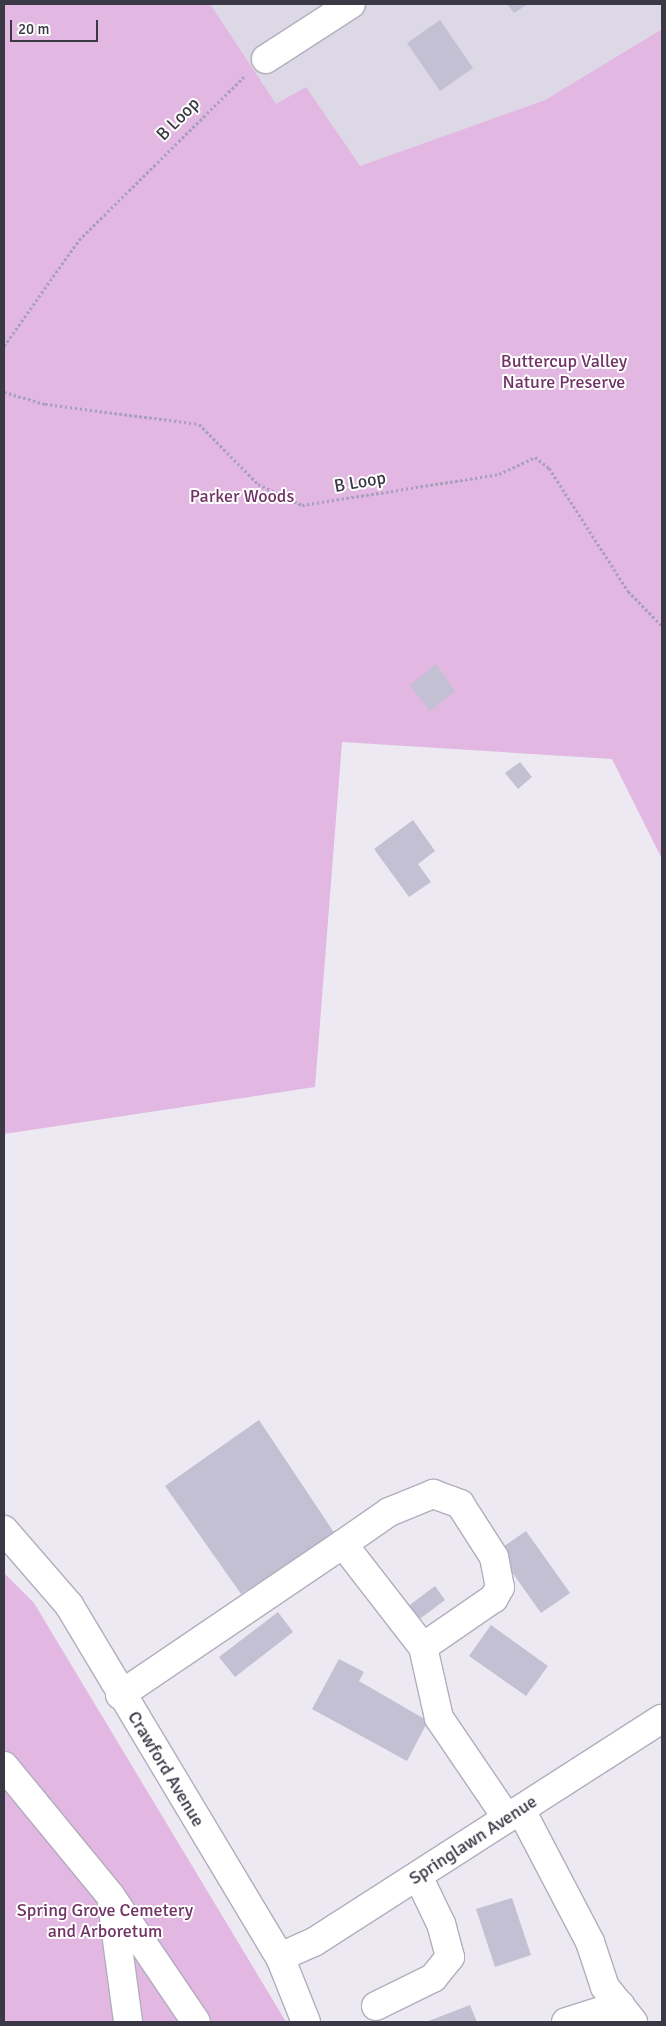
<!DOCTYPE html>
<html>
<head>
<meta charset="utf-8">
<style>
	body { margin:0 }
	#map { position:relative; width:666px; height:2026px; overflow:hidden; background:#ece9f3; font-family:Signika,sans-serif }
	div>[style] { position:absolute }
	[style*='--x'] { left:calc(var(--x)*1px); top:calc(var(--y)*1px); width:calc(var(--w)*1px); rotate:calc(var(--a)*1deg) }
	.residential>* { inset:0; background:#dcd8e6 }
	.green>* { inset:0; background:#e2b7e1 }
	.building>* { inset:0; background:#c3c0d3 }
	.path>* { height:3px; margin-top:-1.5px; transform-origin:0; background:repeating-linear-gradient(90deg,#a6a0bd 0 2.5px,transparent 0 5px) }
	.roads { filter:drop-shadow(1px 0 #b1adbd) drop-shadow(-1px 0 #b1adbd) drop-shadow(0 1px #b1adbd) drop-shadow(0 -1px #b1adbd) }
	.minor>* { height:28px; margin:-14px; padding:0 14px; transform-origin:14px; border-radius:14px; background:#fff }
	span { translate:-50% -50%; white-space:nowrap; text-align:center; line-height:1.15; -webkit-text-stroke:4px #fff; paint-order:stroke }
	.street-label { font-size:18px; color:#3b3846 }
	.park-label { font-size:18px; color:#713265 }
	.frame { position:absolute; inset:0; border:5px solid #3b3846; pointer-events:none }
	.scale { position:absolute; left:10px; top:20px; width:88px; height:22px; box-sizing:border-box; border:2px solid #3b3846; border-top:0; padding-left:6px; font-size:15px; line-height:18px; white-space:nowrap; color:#3b3846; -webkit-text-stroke:4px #fff; paint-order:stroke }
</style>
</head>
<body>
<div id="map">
	<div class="residential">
		<div style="clip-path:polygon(134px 4px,662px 4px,662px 29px,545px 100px,266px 200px)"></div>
	</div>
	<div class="green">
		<div style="clip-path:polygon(4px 4px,210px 4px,276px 104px,306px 87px,360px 166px,545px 100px,662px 29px,662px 859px,612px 759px,342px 742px,315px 1087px,4px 1134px)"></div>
		<div style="clip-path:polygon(4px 1573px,34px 1603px,286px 2022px,4px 2022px)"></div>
	</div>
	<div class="building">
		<div style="clip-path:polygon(507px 4px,528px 4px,514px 13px)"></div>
		<div style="clip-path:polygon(440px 20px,473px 68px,440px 91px,407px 43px)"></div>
		<div style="clip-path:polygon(436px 664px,455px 691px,430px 711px,410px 685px)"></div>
		<div style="clip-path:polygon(520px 762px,532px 777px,518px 789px,505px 773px)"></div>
		<div style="clip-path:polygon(413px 820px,435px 851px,418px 864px,431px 882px,409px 897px,374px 849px)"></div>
		<div style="clip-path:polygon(259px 1420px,335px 1534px,241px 1594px,165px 1486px)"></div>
		<div style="clip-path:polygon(526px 1531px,570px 1593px,541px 1613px,497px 1551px)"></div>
		<div style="clip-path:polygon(435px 1586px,445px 1600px,417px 1621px,407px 1607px)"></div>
		<div style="clip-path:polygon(278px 1612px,293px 1632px,235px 1677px,219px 1657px)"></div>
		<div style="clip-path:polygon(491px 1625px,548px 1666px,526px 1696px,469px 1656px)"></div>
		<div style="clip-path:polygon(339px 1659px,364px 1672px,359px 1681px,428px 1721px,407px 1761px,312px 1709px)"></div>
		<div style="clip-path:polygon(512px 1898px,531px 1955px,495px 1967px,476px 1909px)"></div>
		<div style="clip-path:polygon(470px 2005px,477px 2022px,426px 2022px)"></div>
	</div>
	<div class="path">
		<div style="--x:4;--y:346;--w:130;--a:-54.7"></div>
		<div style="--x:79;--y:240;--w:232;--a:-44.7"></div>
		<div style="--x:4;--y:392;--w:43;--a:16.3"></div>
		<div style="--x:45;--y:404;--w:155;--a:7.4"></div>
		<div style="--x:199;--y:424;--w:84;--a:45.5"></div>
		<div style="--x:258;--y:484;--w:49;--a:25.5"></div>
		<div style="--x:302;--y:505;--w:199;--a:-8.9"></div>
		<div style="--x:499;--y:474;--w:40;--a:-25"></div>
		<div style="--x:535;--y:457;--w:18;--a:38"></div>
		<div style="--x:549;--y:468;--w:146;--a:57.3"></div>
		<div style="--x:628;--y:591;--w:49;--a:45.8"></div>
	</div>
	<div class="roads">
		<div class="minor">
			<div style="--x:266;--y:59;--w:101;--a:-32.9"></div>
			<div style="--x:4;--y:1530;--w:99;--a:49.1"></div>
			<div style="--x:69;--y:1605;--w:410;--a:59.1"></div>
			<div style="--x:280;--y:1957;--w:70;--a:68.2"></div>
			<div style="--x:343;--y:1544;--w:56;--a:-34.8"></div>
			<div style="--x:389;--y:1512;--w:48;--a:-22.2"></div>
			<div style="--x:433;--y:1494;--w:29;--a:20"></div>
			<div style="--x:460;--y:1504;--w:63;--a:57.3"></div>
			<div style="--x:494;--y:1557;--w:31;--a:79"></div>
			<div style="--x:500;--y:1587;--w:13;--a:119"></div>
			<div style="--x:494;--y:1598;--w:86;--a:145.4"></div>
			<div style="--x:120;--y:1695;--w:269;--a:-34.1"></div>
			<div style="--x:343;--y:1544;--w:130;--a:52.2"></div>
			<div style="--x:423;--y:1647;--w:73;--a:77.3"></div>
			<div style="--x:439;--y:1718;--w:121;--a:55.8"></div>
			<div style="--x:4;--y:1766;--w:167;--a:50.6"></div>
			<div style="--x:110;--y:1895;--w:153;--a:55.9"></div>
			<div style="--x:521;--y:1810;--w:149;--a:62.4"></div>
			<div style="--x:590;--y:1942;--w:47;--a:71.6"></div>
			<div style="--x:605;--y:1987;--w:45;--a:51.3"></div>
			<div style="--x:112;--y:1903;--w:120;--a:82.3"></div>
			<div style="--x:280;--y:1957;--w:37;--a:-24"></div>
			<div style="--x:314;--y:1942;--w:413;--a:-32.7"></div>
			<div style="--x:376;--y:2006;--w:64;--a:-26.2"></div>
			<div style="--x:433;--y:1978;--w:27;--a:-51"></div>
			<div style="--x:450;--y:1957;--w:34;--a:-105"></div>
			<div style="--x:441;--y:1924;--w:53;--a:-115.6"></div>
			<div style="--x:566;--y:2022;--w:57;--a:-17.5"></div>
		</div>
	</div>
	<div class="street-label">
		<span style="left:178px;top:119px;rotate:-45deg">B Loop</span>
		<span style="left:360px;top:482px;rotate:-10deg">B Loop</span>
		<span style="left:166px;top:1769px;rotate:59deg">Crawford Avenue</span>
		<span style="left:473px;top:1840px;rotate:-33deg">Springlawn Avenue</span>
	</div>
	<div class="park-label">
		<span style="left:564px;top:372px">Buttercup Valley<br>Nature Preserve</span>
		<span style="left:242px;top:496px">Parker Woods</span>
		<span style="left:105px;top:1921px">Spring Grove Cemetery<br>and Arboretum</span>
	</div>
	<div class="frame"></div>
	<div class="scale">20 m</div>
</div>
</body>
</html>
